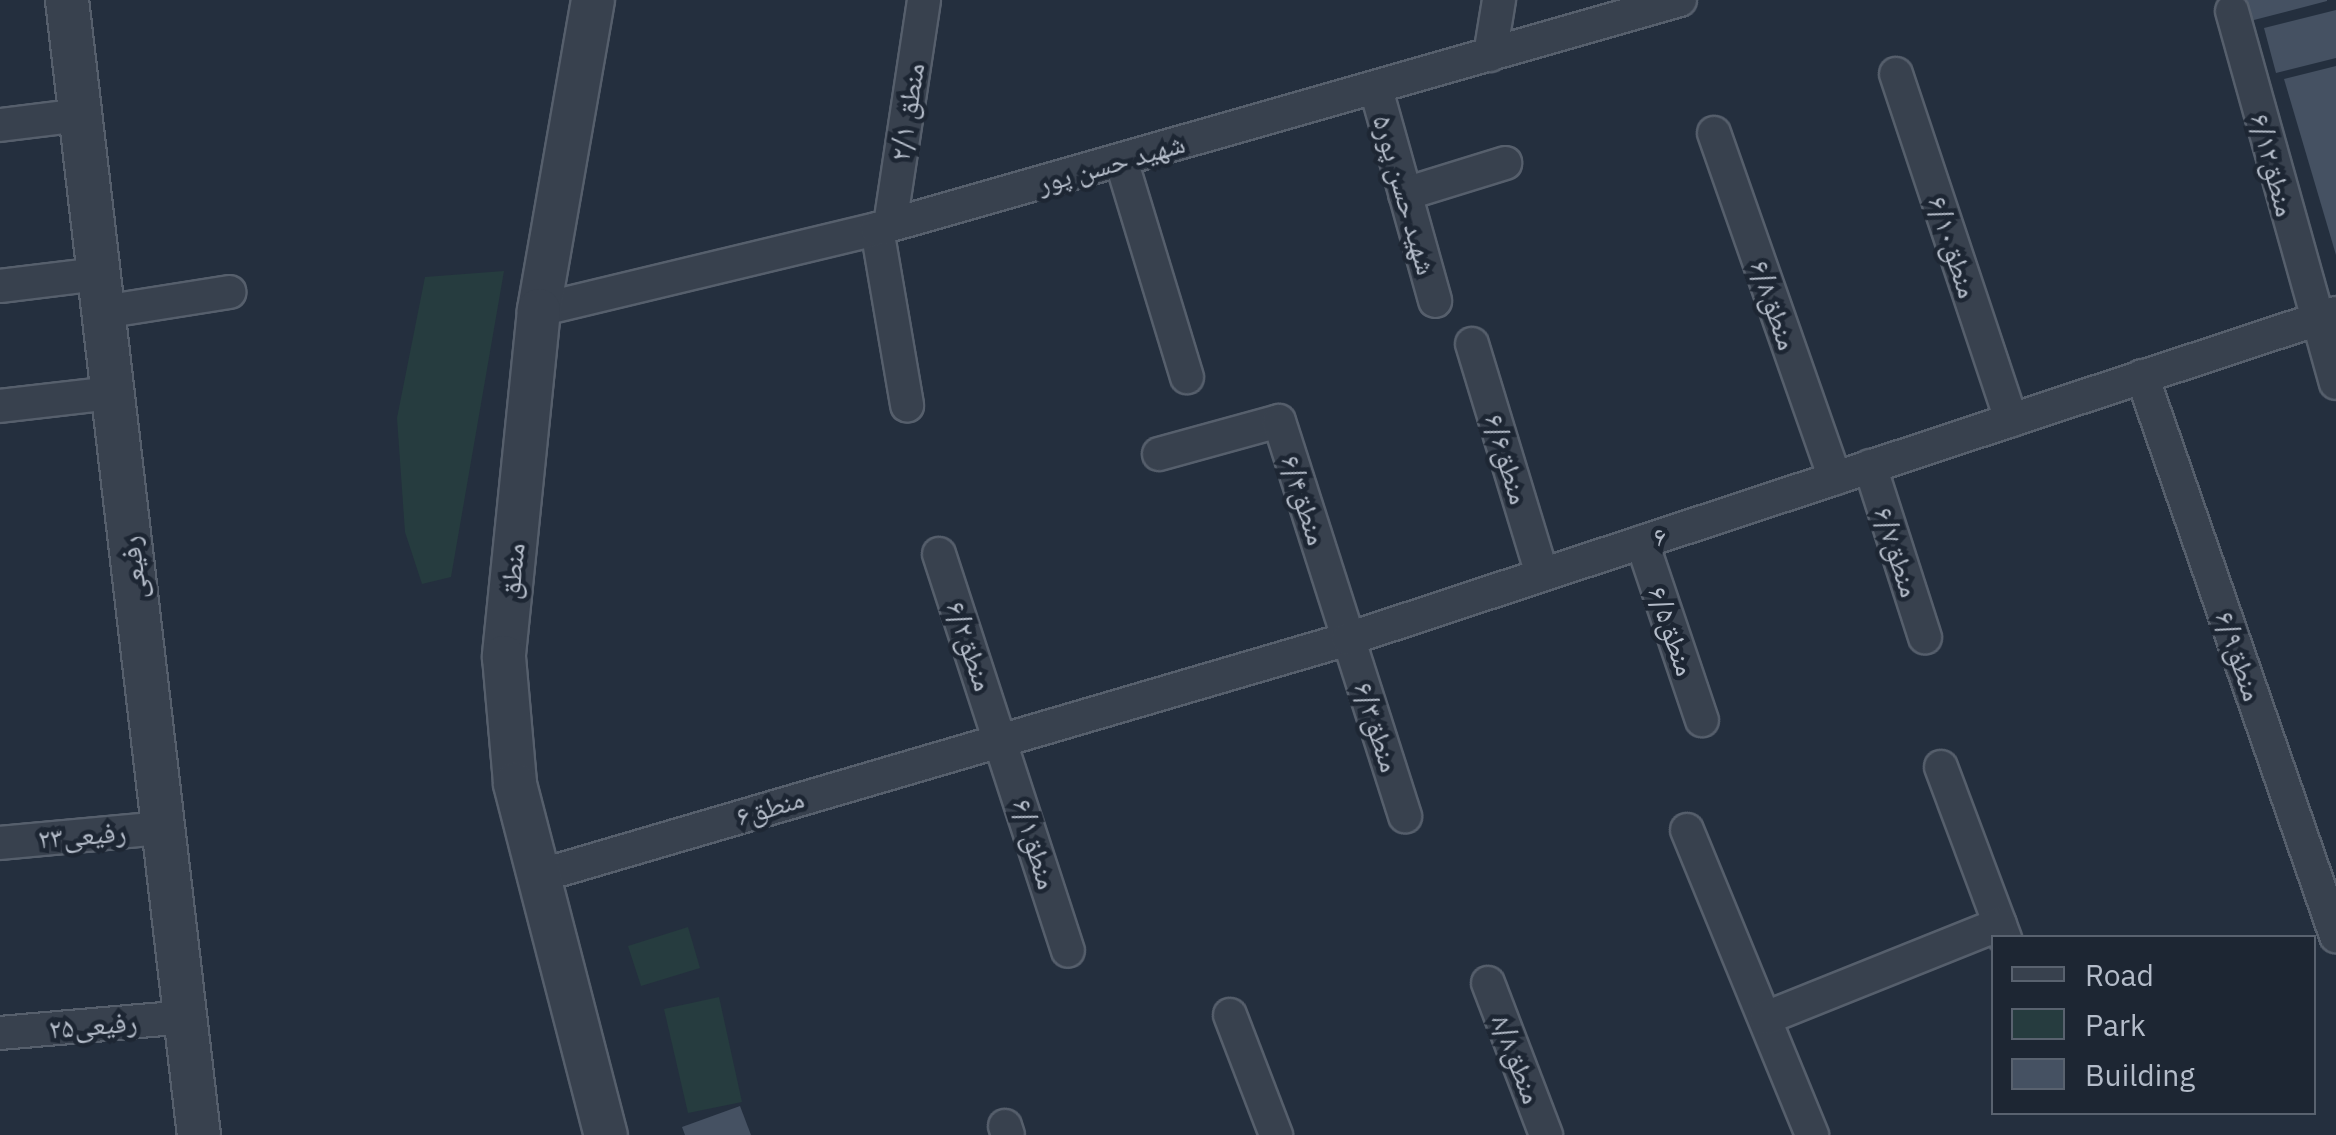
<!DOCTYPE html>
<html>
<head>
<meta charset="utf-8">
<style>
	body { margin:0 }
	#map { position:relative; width:2336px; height:1135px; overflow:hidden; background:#242f3e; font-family:"IBM Plex Sans","Noto Naskh Arabic",sans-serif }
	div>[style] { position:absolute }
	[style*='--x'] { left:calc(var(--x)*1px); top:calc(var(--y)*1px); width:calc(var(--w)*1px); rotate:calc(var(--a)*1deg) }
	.green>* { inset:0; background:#263c3f }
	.building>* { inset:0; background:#455162 }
	.roads { filter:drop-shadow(2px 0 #565f6c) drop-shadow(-2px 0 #565f6c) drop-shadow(0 2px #565f6c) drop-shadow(0 -2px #565f6c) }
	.minor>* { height:32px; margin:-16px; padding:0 16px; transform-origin:16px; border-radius:16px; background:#38414e }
	.tertiary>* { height:42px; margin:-21px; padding:0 21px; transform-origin:21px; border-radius:21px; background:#38414e }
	span { translate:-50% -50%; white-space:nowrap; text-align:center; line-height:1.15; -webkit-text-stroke:9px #1d2633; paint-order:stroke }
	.street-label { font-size:28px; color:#b4bcc9 }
	.legend { position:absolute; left:1991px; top:935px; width:325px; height:180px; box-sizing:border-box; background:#1d2633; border:2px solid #59626f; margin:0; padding:12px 18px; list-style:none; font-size:30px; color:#b4bcc9 }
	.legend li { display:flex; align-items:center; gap:20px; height:50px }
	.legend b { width:50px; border:2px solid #59626f }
</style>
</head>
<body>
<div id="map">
	<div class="green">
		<div style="clip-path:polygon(504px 271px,451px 577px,422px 584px,405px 532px,397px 418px,425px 277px)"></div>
		<div style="clip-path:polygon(688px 927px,700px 968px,641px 986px,628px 946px)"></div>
		<div style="clip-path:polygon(719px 997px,742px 1102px,688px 1113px,664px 1009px)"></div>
	</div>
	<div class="building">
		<div style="clip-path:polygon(2244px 0,2327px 0,2327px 1px,2250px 21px)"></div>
		<div style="clip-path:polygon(2336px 10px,2336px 58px,2276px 73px,2264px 28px)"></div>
		<div style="clip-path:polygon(2336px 66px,2336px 255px,2284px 79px)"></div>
		<div style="clip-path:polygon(740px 1106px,751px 1135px,685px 1135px,682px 1127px)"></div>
	</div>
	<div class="roads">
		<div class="minor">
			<div style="--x:2232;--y:11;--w:386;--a:74.4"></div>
			<div style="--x:1490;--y:55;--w:56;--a:-80.7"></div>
			<div style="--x:1896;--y:74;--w:365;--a:71.6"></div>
			<div style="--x:1376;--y:89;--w:220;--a:74.4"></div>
			<div style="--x:0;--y:125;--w:81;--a:-7.1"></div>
			<div style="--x:1714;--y:133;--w:366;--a:70.7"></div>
			<div style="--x:1121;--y:160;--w:227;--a:73.1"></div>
			<div style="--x:1405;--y:194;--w:105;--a:-17.2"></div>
			<div style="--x:890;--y:225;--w:228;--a:-81.4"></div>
			<div style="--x:877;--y:229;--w:179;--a:80.3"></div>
			<div style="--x:0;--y:286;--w:100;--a:-6.9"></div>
			<div style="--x:539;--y:310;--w:348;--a:-13.5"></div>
			<div style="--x:877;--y:229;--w:835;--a:-15.92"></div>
			<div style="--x:103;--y:312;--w:128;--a:-9"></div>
			<div style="--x:1472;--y:344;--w:241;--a:73.1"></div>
			<div style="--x:2142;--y:376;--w:593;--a:70.89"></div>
			<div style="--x:0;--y:406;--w:113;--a:-6.6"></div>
			<div style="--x:1159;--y:454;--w:124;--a:-15.4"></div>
			<div style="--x:1279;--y:421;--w:415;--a:72.3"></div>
			<div style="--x:1870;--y:466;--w:180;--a:72.2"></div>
			<div style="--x:1642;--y:542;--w:188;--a:71.4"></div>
			<div style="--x:939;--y:554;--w:417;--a:72"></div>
			<div style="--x:1941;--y:767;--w:183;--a:69.5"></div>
			<div style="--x:1687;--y:830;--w:330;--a:67.7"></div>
			<div style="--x:0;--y:843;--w:164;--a:-5.3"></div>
			<div style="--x:539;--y:876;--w:843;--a:-16.33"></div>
			<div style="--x:1348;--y:639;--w:1040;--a:-18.26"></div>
			<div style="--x:1488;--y:983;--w:163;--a:69.1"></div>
			<div style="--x:1230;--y:1015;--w:129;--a:69"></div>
			<div style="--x:1766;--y:1018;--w:252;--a:-21.9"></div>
			<div style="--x:0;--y:1033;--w:186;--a:-4.9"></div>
			<div style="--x:1005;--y:1126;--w:9;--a:72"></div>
		</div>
		<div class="tertiary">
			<div style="--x:67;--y:0;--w:1143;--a:83.37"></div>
			<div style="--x:593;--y:0;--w:315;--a:99.9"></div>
			<div style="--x:539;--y:310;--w:349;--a:95.8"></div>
			<div style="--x:504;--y:657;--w:127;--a:85"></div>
			<div style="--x:515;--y:784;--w:363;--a:75.5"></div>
		</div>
	</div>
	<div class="street-label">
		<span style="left:907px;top:112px;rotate:-81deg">منطق ۲/۱</span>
		<span style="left:1111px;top:163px;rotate:-16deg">شهید حسن پور</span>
		<span style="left:2273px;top:165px;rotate:75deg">منطق۶/۱۲</span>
		<span style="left:1405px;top:195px;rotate:74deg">شهید حسن پور۵</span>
		<span style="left:1953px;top:247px;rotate:72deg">منطق۶/۱۰</span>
		<span style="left:1774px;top:305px;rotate:71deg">منطق۶/۸</span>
		<span style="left:1507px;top:459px;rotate:73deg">منطق۶/۶</span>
		<span style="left:1304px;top:500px;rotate:72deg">منطق۶/۴</span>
		<span style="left:1660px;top:536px;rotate:-18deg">۶</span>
		<span style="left:1897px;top:552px;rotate:72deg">منطق۶/۷</span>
		<span style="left:133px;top:568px;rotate:-97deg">رفیعی</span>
		<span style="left:512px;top:571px;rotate:-84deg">منطق</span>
		<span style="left:1672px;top:631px;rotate:71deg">منطق۶/۵</span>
		<span style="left:970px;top:646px;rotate:71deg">منطق۶/۲</span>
		<span style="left:2239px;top:656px;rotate:71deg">منطق۶/۹</span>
		<span style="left:1377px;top:727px;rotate:72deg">منطق۶/۳</span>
		<span style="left:770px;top:807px;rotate:-17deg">منطق۶</span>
		<span style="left:82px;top:835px;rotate:-5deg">رفیعی۲۳</span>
		<span style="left:1035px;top:844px;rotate:73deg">منطق۶/۱</span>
		<span style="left:93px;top:1025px;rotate:-5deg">رفیعی۲۵</span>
		<span style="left:1517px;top:1059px;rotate:69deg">منطق۸/۸</span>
	</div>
	<ul class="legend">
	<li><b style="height:12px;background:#38414e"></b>Road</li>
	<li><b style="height:28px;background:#263c3f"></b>Park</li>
	<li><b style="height:28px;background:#455162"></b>Building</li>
	</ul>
</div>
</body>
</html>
